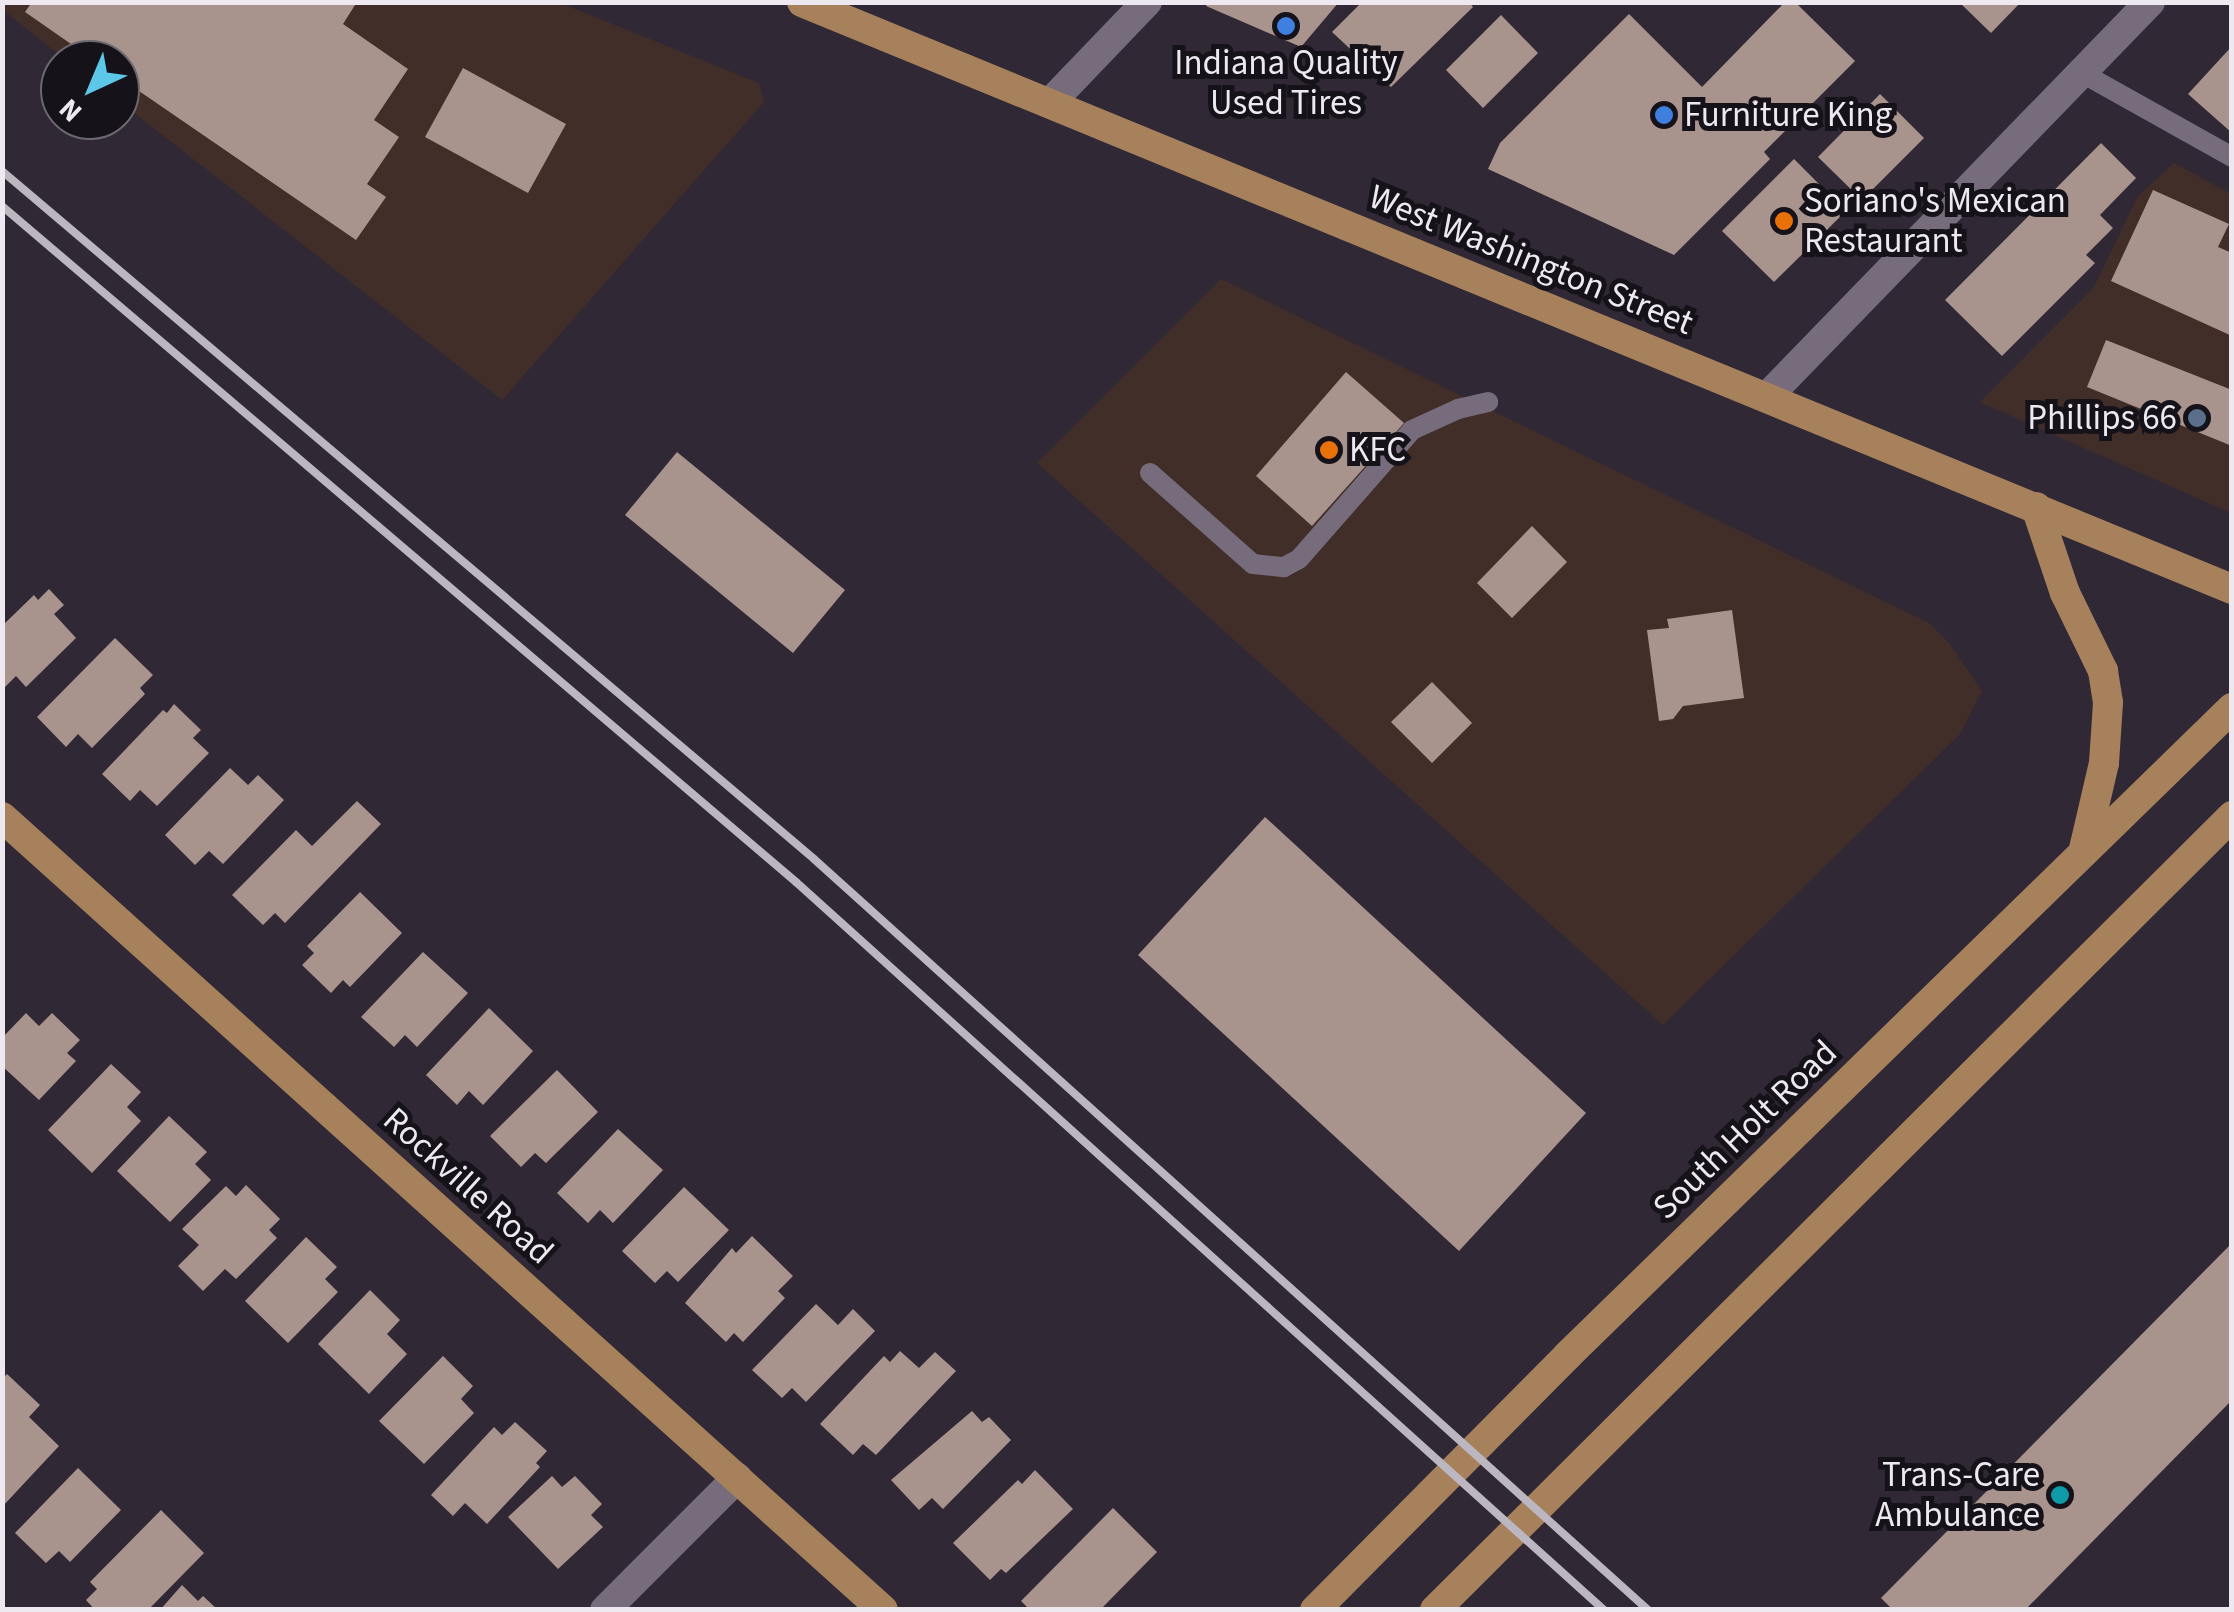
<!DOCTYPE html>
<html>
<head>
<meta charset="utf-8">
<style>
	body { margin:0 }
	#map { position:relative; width:2234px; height:1612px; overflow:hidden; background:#312836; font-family:"Source Sans 3",sans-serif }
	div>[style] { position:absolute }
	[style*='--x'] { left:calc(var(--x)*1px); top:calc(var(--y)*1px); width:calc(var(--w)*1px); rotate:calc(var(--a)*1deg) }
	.commercial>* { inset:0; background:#412e29 }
	.building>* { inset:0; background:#a9938d }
	.service>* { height:20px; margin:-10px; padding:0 10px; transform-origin:10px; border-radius:10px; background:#766c7c }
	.minor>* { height:30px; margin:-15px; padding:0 15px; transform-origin:15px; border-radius:15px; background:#766c7c }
	.primary>* { height:30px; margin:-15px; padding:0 15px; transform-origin:15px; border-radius:15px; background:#a6815b }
	.rail>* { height:8px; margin:-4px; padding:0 4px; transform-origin:4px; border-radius:4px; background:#bcb6c0 }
	.dots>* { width:28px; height:28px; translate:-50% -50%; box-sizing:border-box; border:5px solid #161219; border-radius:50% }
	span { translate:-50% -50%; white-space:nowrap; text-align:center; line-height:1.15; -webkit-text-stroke:10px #161219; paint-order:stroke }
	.poi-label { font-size:35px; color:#eee8f1 }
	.left { translate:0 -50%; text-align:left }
	.right { translate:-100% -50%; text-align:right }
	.street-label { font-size:35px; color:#eee8f1 }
	.frame { position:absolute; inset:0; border:5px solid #eee8f1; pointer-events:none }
	.north { position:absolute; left:40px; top:40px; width:100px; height:100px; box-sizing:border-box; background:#161219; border:2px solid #6c686f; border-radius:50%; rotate:224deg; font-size:28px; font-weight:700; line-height:40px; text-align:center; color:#eee8f1 }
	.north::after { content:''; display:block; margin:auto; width:35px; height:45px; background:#5cc7e8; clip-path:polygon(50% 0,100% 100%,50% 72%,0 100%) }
</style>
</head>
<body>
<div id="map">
	<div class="commercial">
		<div style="clip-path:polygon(2px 3px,560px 3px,759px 83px,764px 102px,502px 400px,120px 102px,120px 60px,66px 60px,3px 10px)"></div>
		<div style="clip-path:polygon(2174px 163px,2231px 194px,2231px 513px,1980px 402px,2094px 287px,2138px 196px)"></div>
		<div style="clip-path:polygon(1221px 279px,1929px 623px,1950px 644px,1982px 691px,1960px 734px,1663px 1025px,1037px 463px)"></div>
	</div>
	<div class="building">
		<div style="clip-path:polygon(32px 2px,352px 2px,355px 5px,343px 24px,408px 69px,374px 120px,399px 137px,367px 184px,386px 197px,356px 240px,120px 78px,120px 60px,94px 60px,25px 12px)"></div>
		<div style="clip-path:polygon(1209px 2px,1339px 2px,1301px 47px,1206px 6px)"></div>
		<div style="clip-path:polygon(1362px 2px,1469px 2px,1473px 7px,1391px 87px,1332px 32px)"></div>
		<div style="clip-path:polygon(1785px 2px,1795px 2px,1855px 61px,1764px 152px,1770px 159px,1674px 255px,1488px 169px,1500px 143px,1629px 14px,1702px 87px)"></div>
		<div style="clip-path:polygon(1959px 2px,2021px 2px,1991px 33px)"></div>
		<div style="clip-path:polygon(1501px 15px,1538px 53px,1483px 108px,1446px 70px)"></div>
		<div style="clip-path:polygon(2232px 46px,2232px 133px,2188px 94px)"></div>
		<div style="clip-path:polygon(463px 68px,566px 124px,528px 193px,425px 137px)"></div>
		<div style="clip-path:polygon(1880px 94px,1924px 138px,1862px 200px,1818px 157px)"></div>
		<div style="clip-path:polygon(2101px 143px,2136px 178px,2100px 215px,2113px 228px,2086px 255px,2095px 263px,2002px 356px,1945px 300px)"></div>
		<div style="clip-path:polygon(1794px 159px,1846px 211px,1774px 282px,1722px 231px)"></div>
		<div style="clip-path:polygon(2153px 190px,2229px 224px,2218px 247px,2232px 253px,2232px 336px,2111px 281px)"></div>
		<div style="clip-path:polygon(2106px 340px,2232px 390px,2232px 446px,2087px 387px)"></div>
		<div style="clip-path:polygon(1346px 372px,1404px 423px,1312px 526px,1256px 476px)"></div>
		<div style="clip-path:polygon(677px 452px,845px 590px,793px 653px,625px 515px)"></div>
		<div style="clip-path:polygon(1532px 526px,1567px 562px,1512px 618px,1477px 583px)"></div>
		<div style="clip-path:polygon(49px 589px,64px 605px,54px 614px,76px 638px,26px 687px,16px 676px,2px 690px,2px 626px,34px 595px,38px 600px)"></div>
		<div style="clip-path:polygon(1732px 610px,1744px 698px,1683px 706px,1673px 719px,1659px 721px,1647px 630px,1669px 628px,1667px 619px)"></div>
		<div style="clip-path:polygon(115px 638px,153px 675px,140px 688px,145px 694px,92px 748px,78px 734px,66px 747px,37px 717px)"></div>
		<div style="clip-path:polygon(1432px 682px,1472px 723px,1432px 763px,1391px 722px)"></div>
		<div style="clip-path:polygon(174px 704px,201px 730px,193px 738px,209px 753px,157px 806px,140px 790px,130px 801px,102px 774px,163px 710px,167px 713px)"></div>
		<div style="clip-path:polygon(230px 768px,248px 785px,258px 775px,284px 800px,223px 864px,209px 851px,195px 865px,165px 835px)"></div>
		<div style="clip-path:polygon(357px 801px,381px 824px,285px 923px,275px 913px,263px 925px,232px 895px,296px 830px,312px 846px)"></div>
		<div style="clip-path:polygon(1265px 817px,1586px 1113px,1459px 1251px,1138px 955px)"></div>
		<div style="clip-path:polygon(360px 892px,402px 933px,350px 987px,343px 980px,331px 993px,302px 965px,314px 953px,307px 946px)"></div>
		<div style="clip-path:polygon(423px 952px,468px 993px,417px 1047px,405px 1035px,394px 1047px,361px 1017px)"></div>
		<div style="clip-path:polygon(489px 1008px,533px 1051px,483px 1105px,469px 1091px,457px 1105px,426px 1075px)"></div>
		<div style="clip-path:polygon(26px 1013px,39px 1026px,52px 1013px,80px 1040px,67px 1053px,76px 1061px,39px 1100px,2px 1066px,2px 1038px)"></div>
		<div style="clip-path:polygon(111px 1064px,141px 1092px,127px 1107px,141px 1121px,92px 1173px,48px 1130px)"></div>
		<div style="clip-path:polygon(557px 1070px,598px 1112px,546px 1163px,535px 1153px,521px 1167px,490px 1136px)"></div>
		<div style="clip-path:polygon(169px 1116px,207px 1152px,195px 1164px,211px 1180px,170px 1222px,117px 1171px)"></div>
		<div style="clip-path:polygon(618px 1129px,663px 1170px,613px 1223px,600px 1210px,588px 1223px,557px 1193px)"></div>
		<div style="clip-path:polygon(246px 1185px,280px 1219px,269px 1230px,277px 1238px,236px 1279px,225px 1269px,203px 1291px,178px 1266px,199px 1245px,182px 1229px,226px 1186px,236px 1196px)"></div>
		<div style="clip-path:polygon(684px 1187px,729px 1230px,678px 1282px,667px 1271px,655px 1283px,622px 1251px)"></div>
		<div style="clip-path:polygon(752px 1236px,793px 1276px,778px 1291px,785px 1298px,743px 1342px,734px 1333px,726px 1342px,685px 1303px,732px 1248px,736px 1253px)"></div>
		<div style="clip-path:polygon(306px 1237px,337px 1267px,325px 1279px,338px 1292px,288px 1343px,245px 1301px)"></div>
		<div style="clip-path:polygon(2232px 1243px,2232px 1400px,2025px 1610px,1893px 1610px,1881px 1598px)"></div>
		<div style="clip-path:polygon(370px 1290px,400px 1320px,387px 1334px,407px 1354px,369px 1394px,318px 1344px)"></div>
		<div style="clip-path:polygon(816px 1304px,838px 1325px,853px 1309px,875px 1331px,806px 1402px,792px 1388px,782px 1398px,752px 1370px)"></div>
		<div style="clip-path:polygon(900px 1351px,919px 1368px,935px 1352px,956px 1371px,876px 1455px,863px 1444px,853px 1455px,820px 1424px,884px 1356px,890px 1362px)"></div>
		<div style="clip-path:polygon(443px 1356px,473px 1386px,461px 1399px,474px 1413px,424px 1464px,379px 1421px)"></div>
		<div style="clip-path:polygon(7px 1374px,40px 1405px,29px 1417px,59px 1446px,2px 1507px,2px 1379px)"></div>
		<div style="clip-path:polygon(972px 1411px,982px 1422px,989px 1417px,1011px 1440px,943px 1509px,932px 1498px,919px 1510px,891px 1480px)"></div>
		<div style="clip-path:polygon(515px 1422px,547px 1451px,536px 1463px,540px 1467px,487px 1524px,465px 1503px,453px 1516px,431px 1495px,494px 1427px,502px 1435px)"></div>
		<div style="clip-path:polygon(78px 1468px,121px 1510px,70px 1562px,59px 1551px,46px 1563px,15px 1533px)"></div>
		<div style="clip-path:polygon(1035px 1470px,1073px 1509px,1006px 1573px,1001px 1569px,990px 1580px,953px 1543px,1018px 1480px,1022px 1484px)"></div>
		<div style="clip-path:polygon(552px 1476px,562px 1487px,575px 1476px,602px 1504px,591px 1515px,603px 1527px,558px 1569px,508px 1517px)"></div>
		<div style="clip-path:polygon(1113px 1508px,1157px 1552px,1100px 1610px,1030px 1610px,1021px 1601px)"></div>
		<div style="clip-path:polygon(161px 1510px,204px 1553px,148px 1610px,95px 1610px,86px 1600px,97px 1589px,90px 1582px)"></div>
		<div style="clip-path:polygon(182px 1585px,198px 1601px,203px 1596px,218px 1610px,160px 1610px)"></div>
	</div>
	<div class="service">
		<div style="--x:2082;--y:73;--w:172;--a:29.2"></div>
		<div style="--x:1150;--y:473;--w:137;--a:41.5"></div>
		<div style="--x:1253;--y:564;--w:31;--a:6"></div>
		<div style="--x:1284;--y:567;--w:17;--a:-28"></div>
		<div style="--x:1299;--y:559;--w:171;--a:-48.8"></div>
		<div style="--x:1412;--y:430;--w:51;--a:-24.5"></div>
		<div style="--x:1458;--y:409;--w:31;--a:-13"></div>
	</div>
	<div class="minor">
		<div style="--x:1050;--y:103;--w:140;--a:-46.2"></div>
		<div style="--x:1767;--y:397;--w:550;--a:-45.88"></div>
		<div style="--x:605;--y:1610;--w:187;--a:-45"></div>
	</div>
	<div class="primary">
		<div style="--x:802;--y:2;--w:1546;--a:22.32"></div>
		<div style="--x:2036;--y:507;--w:91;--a:71.4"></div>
		<div style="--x:2065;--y:593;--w:87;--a:64"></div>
		<div style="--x:2103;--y:671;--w:32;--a:81"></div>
		<div style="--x:2108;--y:703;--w:60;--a:93.8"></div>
		<div style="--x:2104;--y:763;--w:92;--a:103.1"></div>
		<div style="--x:2;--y:817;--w:1185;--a:41.99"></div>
		<div style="--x:1315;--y:1610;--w:359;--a:-45.2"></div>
		<div style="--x:1568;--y:1355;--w:927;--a:-44.26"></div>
		<div style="--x:1435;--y:1610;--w:1125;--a:-44.89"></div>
	</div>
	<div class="rail">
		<div style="--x:2;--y:171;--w:1064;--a:40.27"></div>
		<div style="--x:814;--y:859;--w:1122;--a:42"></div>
		<div style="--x:2;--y:206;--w:1043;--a:40.41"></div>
		<div style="--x:796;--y:882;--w:1088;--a:42.02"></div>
	</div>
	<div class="dots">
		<div style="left:1286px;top:26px;background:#3f7fe0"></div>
		<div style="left:1664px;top:115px;background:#3f7fe0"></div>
		<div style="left:1784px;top:221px;background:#e8710a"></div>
		<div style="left:2197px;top:418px;background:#5c6f8a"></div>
		<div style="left:1329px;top:450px;background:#e8710a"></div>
		<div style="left:2060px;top:1495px;background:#0f9aa8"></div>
	</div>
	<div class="poi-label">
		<span style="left:1286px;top:83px">Indiana Quality<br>Used Tires</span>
		<span class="left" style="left:1684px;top:115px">Furniture King</span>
		<span class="left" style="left:1804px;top:221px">Soriano's Mexican<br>Restaurant</span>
		<span class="right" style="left:2177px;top:418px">Phillips 66</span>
		<span class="left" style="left:1349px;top:450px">KFC</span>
		<span class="right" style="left:2040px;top:1495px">Trans-Care<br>Ambulance</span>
	</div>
	<div class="street-label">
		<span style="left:1531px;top:260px;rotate:22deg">West Washington Street</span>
		<span style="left:1745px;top:1130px;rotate:-44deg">South Holt Road</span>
		<span style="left:468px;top:1186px;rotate:42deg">Rockville Road</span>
	</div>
	<div class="frame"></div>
	<div class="north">N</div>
</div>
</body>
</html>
